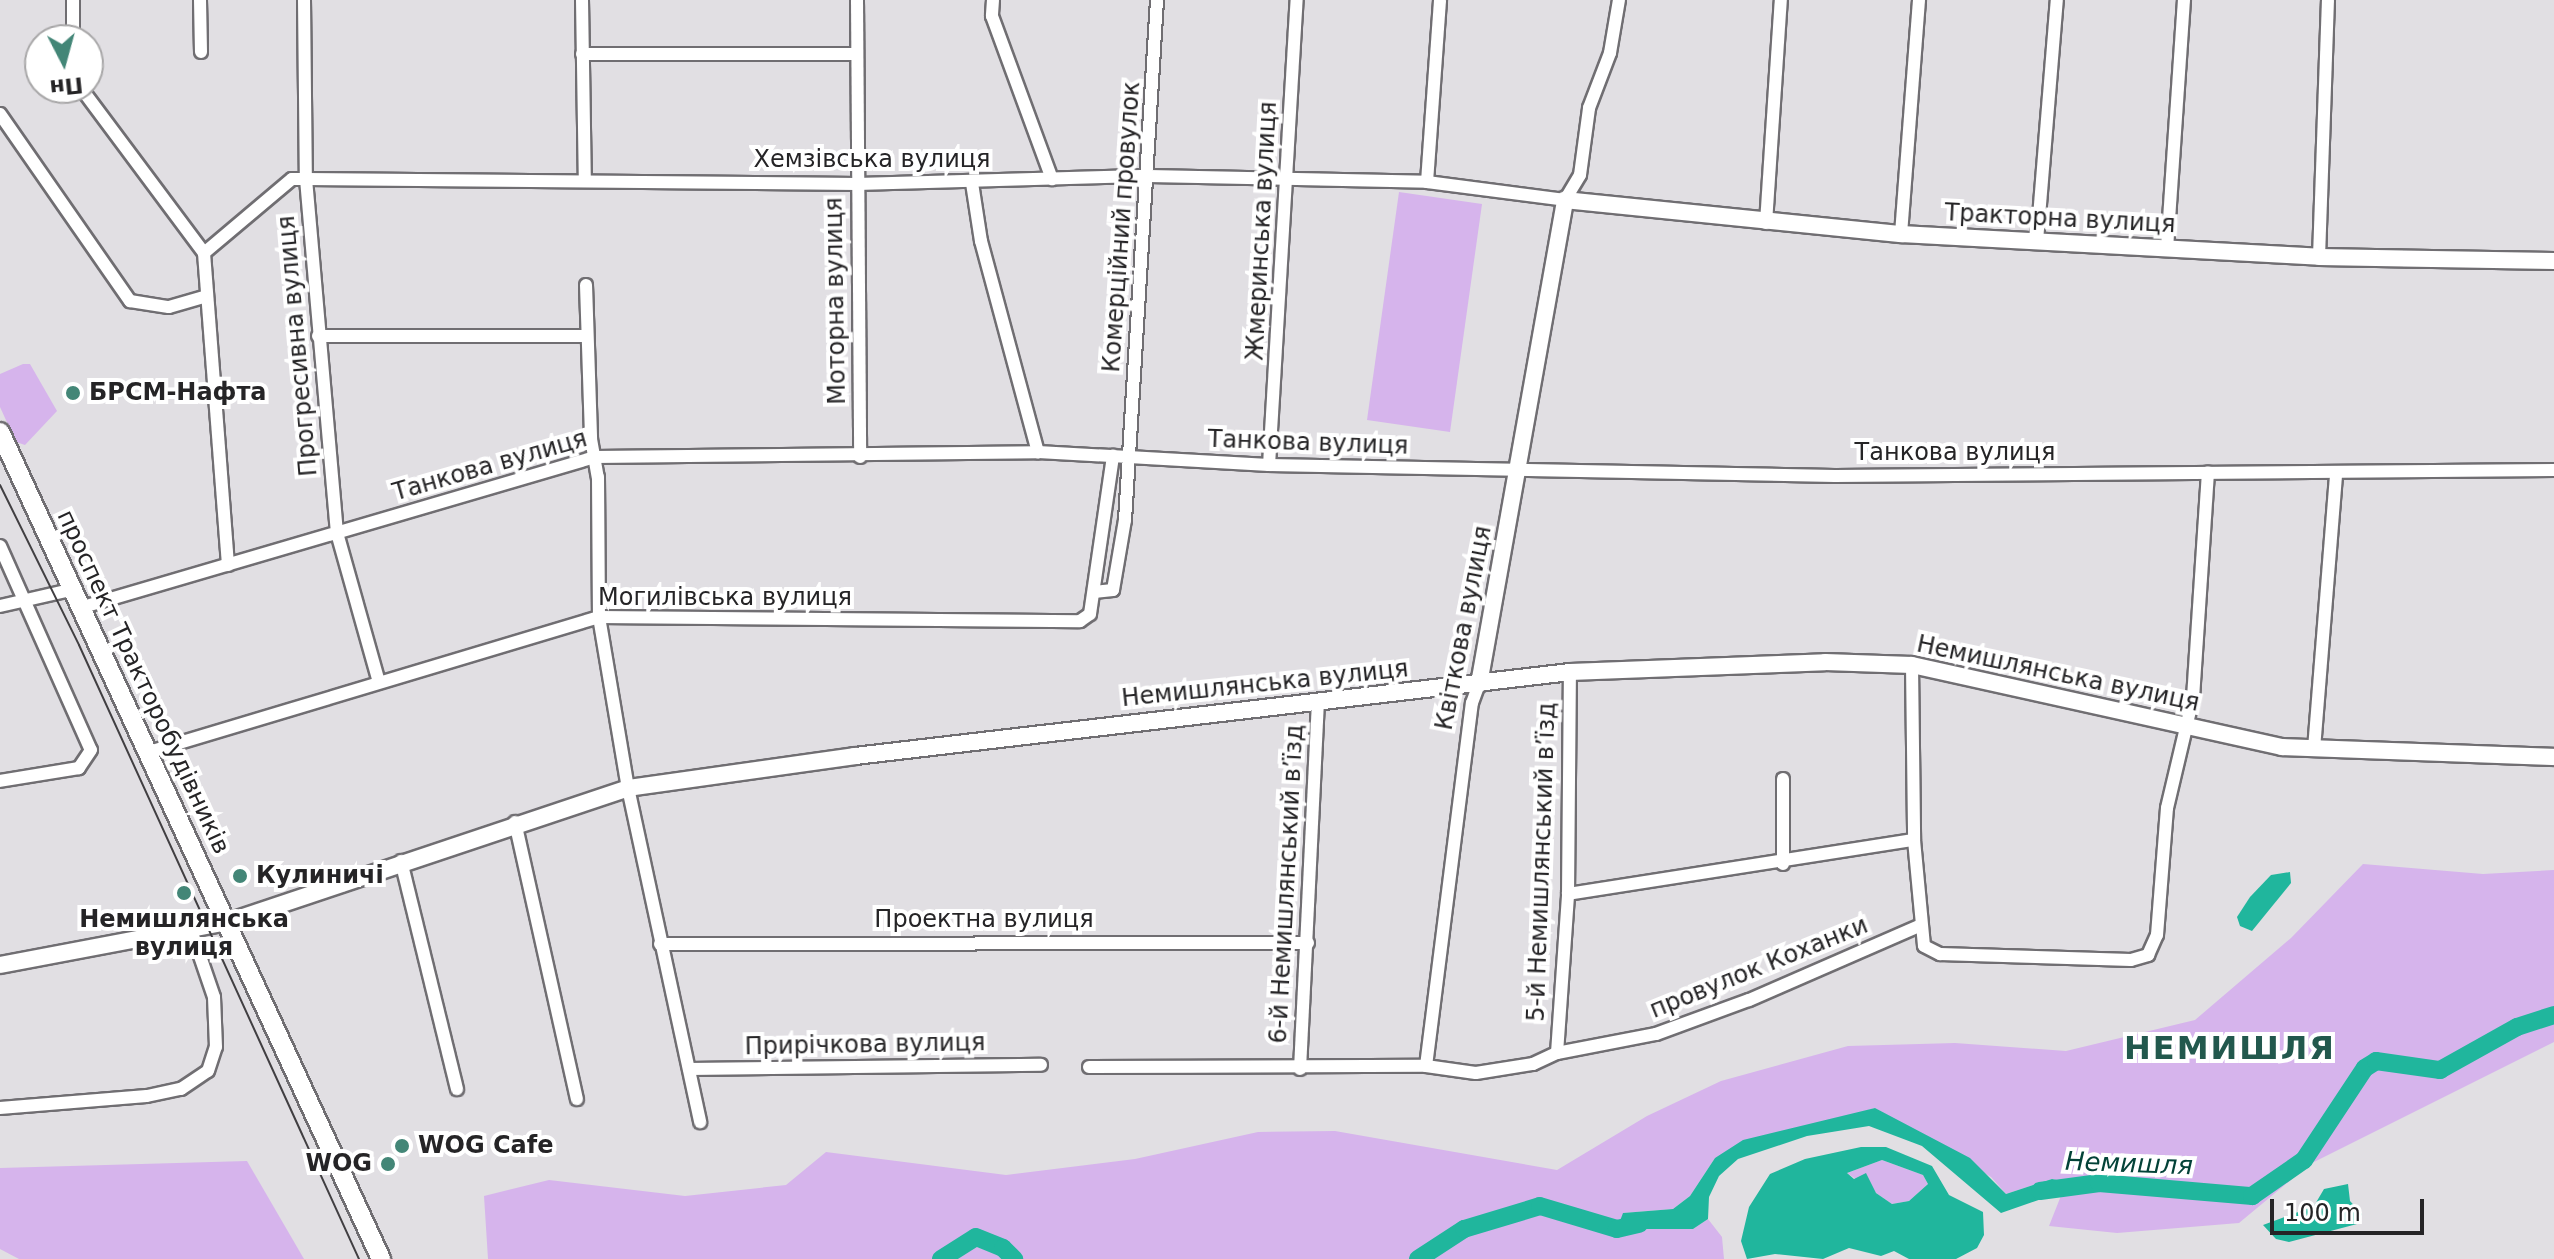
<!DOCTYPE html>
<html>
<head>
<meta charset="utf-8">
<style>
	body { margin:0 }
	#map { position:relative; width:2554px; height:1259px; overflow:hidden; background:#e1dfe3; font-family:"DejaVu Sans",sans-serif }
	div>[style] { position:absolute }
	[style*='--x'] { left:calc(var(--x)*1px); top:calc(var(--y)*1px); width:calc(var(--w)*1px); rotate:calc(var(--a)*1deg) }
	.green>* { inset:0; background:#d6b4ec }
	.water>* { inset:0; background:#20b69d }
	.river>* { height:18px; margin:-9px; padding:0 9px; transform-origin:9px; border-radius:9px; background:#20b69d }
	.roads { filter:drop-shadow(2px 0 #706e72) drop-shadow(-2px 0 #706e72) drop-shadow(0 2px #706e72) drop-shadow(0 -2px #706e72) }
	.minor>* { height:12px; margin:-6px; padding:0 6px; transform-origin:6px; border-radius:6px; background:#fff }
	.tertiary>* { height:16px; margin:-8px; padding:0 8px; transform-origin:8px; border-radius:8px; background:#fff }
	.secondary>* { height:18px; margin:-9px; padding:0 9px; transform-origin:9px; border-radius:9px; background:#fff }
	.tram>* { height:2px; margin:-1px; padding:0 1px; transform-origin:1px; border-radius:1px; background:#413f42 }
	.dots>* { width:22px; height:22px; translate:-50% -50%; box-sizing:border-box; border:4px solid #fff; border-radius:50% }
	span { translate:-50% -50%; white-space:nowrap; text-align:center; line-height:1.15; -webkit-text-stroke:8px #fff; paint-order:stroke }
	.street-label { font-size:24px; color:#252426 }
	.poi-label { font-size:24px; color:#252426; font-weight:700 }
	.left { translate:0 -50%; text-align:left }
	.right { translate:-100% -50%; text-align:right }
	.water-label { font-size:26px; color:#034238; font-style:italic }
	.district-label { font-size:32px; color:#22584d; font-weight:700; letter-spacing:2px }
	.north { position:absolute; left:24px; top:24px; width:80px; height:80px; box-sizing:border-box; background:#fff; border:2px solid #a8a7a8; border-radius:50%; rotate:174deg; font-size:22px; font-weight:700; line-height:32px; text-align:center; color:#252426 }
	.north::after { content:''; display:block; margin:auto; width:28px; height:36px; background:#438677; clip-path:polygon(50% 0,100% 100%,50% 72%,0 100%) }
	.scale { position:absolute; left:2270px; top:1199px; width:154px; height:36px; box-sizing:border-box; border:4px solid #252426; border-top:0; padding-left:10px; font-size:24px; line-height:28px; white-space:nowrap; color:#252426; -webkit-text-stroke:6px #fff; paint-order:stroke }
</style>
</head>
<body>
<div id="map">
	<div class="green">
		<div style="clip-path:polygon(1399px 192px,1482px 204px,1450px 432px,1367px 420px)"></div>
		<div style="clip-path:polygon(23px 364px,30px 364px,57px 411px,25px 445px,16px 442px,0 407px,0 374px)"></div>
		<div style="clip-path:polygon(2363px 864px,2483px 874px,2554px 870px,2554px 1042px,2310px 1164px,2239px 1223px,2117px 1233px,2049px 1226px,2066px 1183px,2052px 1179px,2006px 1194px,1991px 1177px,1875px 1108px,1715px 1158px,1690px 1196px,1673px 1209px,1623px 1213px,1693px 1229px,1708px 1219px,1722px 1237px,1724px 1259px,488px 1259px,484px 1196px,549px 1180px,685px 1196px,786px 1185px,826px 1152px,1006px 1175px,1135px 1159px,1258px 1132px,1335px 1131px,1557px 1170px,1647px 1116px,1721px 1081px,1848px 1046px,1955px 1043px,2066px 1051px,2195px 1020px,2291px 938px)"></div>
		<div style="clip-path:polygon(1882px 1160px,1923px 1175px,1928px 1184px,1909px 1201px,1892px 1204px,1847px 1173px)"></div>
		<div style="clip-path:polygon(247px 1161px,304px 1259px,19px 1259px,0 1249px,0 1168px)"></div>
	</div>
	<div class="water">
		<div style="clip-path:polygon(2290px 872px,2291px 883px,2252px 931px,2240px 926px,2237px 917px,2250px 897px,2271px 875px)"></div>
		<div style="clip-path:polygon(1875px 1108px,1970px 1158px,2006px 1194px,2052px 1179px,2067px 1182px,2059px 1193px,2001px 1213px,1922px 1146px,1869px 1126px,1807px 1136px,1738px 1159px,1719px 1176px,1709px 1197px,1708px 1219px,1693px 1229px,1617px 1229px,1623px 1213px,1673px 1209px,1690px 1196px,1715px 1158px,1743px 1140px)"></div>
		<div style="clip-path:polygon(evenodd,1861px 1147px,1886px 1147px,1932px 1166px,1949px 1195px,1983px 1212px,1984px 1235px,1977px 1248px,1956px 1259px,1909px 1259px,1894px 1251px,1881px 1256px,1849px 1248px,1823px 1259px,1775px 1254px,1747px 1259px,1741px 1241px,1749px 1207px,1770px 1174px,1805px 1159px,1861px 1147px,1882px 1160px,1923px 1175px,1928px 1184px,1909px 1201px,1892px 1204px,1876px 1193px,1866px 1173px,1854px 1179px,1847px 1173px,1882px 1160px)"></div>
		<div style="clip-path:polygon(2348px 1184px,2350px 1201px,2362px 1214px,2357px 1224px,2289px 1242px,2276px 1239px,2263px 1225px,2314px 1206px,2324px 1189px)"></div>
	</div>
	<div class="river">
		<div style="--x:2040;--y:1191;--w:60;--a:-7.7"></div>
		<div style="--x:2099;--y:1183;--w:154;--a:4.9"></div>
		<div style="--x:2252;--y:1196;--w:63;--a:-34.7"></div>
		<div style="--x:2304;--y:1160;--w:110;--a:-56.5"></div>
		<div style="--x:2365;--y:1068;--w:13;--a:-32"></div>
		<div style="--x:2376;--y:1061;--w:65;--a:8"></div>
		<div style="--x:2440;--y:1070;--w:88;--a:-29.2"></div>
		<div style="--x:2517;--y:1027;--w:39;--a:-18"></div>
		<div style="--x:941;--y:1259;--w:41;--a:-32.2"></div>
		<div style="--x:976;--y:1237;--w:29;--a:22"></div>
		<div style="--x:1003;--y:1248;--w:16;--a:45"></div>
		<div style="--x:1418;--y:1259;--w:55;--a:-33.1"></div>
		<div style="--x:1464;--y:1229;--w:79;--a:-16.8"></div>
		<div style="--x:1540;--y:1206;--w:80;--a:16.6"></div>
		<div style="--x:1617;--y:1229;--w:23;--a:-13"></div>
	</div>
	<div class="roads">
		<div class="minor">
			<div style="--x:200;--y:0;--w:52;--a:88.9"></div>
			<div style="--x:304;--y:0;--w:179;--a:89.4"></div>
			<div style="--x:306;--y:179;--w:355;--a:85"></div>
			<div style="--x:337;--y:533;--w:155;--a:74.3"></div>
			<div style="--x:582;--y:0;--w:181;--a:89.1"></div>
			<div style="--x:857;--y:0;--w:457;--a:89.6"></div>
			<div style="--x:993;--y:0;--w:16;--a:94"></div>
			<div style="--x:992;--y:16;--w:174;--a:69.8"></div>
			<div style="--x:73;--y:40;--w:40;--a:-90"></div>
			<div style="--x:582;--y:54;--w:274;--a:0"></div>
			<div style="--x:81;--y:88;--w:206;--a:53.3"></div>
			<div style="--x:204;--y:253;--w:313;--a:85.6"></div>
			<div style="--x:0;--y:114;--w:228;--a:55.2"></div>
			<div style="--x:130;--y:301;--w:39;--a:9"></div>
			<div style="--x:169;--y:307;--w:36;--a:-16"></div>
			<div style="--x:1427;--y:182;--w:182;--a:-85.9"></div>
			<div style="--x:972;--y:183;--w:59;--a:81.2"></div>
			<div style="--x:981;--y:241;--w:219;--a:74.9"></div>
			<div style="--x:1766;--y:223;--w:224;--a:-86.2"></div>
			<div style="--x:1901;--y:234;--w:235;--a:-85.6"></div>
			<div style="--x:2037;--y:241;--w:242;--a:-85.3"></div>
			<div style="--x:2167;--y:249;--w:250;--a:-86.1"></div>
			<div style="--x:204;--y:253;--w:115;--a:-40.1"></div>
			<div style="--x:292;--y:179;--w:14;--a:0"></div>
			<div style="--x:306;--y:179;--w:551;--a:0.52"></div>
			<div style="--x:857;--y:184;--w:292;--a:-1.6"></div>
			<div style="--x:1149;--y:176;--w:278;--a:1.2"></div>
			<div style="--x:1427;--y:182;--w:139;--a:7.4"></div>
			<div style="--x:1565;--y:200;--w:29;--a:-59"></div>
			<div style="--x:1580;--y:175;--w:68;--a:-82.3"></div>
			<div style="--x:1589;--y:108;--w:59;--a:-69.1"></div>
			<div style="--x:1610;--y:53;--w:54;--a:-80.4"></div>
			<div style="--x:2319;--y:257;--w:257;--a:-88"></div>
			<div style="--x:586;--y:285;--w:154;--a:88.1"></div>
			<div style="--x:591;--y:439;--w:39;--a:80"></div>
			<div style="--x:598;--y:477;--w:140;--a:89.6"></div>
			<div style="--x:599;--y:617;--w:173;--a:80.4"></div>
			<div style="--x:628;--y:788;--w:342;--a:77.8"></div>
			<div style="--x:318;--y:336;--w:268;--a:0"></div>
			<div style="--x:1269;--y:465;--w:466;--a:-86.6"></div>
			<div style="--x:0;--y:546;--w:223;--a:66"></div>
			<div style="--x:91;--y:750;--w:22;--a:124"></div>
			<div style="--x:79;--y:768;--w:80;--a:170.7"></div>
			<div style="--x:1094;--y:592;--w:19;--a:-6"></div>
			<div style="--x:1113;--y:590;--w:71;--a:-80.3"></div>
			<div style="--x:1125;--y:520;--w:521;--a:-86.48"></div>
			<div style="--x:0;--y:606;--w:76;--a:-12.9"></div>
			<div style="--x:83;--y:607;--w:534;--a:-16.33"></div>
			<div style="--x:595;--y:457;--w:443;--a:-0.6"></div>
			<div style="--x:1038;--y:452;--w:231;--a:3.2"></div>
			<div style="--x:1269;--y:465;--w:566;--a:1.11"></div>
			<div style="--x:1835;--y:476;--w:719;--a:-0.48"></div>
			<div style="--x:1912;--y:665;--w:175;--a:89.3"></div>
			<div style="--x:1914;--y:840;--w:106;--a:84.6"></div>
			<div style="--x:1924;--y:946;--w:18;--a:27"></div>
			<div style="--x:1940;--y:954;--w:191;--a:1.8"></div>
			<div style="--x:2131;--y:960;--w:18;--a:-16"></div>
			<div style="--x:2148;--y:955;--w:22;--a:-66"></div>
			<div style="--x:2157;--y:935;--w:127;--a:-85.5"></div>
			<div style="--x:2167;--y:808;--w:113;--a:-76.7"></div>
			<div style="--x:2193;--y:698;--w:226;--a:-86.2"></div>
			<div style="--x:2314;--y:749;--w:277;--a:-85.4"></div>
			<div style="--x:149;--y:752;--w:470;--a:-16.7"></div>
			<div style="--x:599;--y:617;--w:481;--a:0.5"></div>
			<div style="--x:1080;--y:621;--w:12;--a:-35"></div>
			<div style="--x:1090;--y:614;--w:160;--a:-81.7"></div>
			<div style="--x:1783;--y:779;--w:85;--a:90"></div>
			<div style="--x:515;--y:822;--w:284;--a:77.4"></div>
			<div style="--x:401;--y:861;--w:235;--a:76.2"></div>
			<div style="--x:1568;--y:894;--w:350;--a:-8.9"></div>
			<div style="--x:660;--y:944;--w:648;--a:-0.09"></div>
			<div style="--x:1557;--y:1053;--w:159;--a:-86"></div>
			<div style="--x:1568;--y:894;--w:222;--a:-89.5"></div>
			<div style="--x:1426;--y:1066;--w:366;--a:-82.8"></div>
			<div style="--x:1472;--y:703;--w:20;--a:-70"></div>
			<div style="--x:1089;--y:1067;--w:337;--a:-0.2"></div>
			<div style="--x:1426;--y:1066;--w:50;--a:8"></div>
			<div style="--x:1476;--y:1073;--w:58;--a:-9"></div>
			<div style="--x:1533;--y:1064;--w:26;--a:-25"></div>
			<div style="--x:1557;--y:1053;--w:101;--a:-10.9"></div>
			<div style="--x:1656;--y:1034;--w:99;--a:-20.1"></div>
			<div style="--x:1749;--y:1000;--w:185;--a:-23.5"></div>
			<div style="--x:689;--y:1069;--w:352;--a:-0.7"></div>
			<div style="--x:1300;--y:1069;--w:367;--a:-87.2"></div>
			<div style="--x:0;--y:1108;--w:147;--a:-4.7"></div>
			<div style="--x:147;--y:1096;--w:35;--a:-12"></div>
			<div style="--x:181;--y:1089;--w:32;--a:-34"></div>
			<div style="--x:208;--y:1071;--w:25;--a:-72"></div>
			<div style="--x:216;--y:1047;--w:50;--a:-92.3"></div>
			<div style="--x:214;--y:997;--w:71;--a:-108.9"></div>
		</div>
		<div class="tertiary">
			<div style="--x:1479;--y:684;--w:492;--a:-79.9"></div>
			<div style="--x:1565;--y:200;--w:338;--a:5.8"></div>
			<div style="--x:1901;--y:234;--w:419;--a:3.1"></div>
			<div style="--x:2319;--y:257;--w:235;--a:1"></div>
			<div style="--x:0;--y:965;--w:232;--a:-10.7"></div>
			<div style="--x:228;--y:922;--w:422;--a:-18.5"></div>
			<div style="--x:628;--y:788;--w:229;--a:-8"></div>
			<div style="--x:855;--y:756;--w:720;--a:-6.7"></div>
			<div style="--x:1570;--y:672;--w:255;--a:-2.2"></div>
			<div style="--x:1825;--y:662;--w:87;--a:2"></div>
			<div style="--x:1912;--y:665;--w:379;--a:12.5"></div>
			<div style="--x:2282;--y:747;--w:272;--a:2.1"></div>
		</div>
		<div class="secondary">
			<div style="--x:0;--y:432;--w:911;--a:65.26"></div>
		</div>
	</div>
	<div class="tram">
		<div style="--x:0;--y:485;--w:178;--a:63.7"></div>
		<div style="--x:79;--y:645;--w:675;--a:65.49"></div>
	</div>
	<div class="dots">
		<div style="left:73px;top:393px;background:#438677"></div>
		<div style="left:240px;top:876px;background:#438677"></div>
		<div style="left:184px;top:893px;background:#438677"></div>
		<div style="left:402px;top:1146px;background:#438677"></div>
		<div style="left:388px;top:1164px;background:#438677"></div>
	</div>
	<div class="street-label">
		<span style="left:872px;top:160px">Хемзівська вулиця</span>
		<span style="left:2060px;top:219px;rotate:3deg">Тракторна вулиця</span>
		<span style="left:1122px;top:227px;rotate:-86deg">Комерційний провулок</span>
		<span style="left:1262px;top:231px;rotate:-87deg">Жмеринська вулиця</span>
		<span style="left:836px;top:301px;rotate:-91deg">Моторна вулиця</span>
		<span style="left:298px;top:346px;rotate:-95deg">Прогресивна вулиця</span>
		<span style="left:1308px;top:443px;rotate:2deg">Танкова вулиця</span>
		<span style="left:1955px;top:453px">Танкова вулиця</span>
		<span style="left:490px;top:466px;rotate:-16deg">Танкова вулиця</span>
		<span style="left:725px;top:598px">Могилівська вулиця</span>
		<span style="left:1464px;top:628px;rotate:-79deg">Квіткова вулиця</span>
		<span style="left:2058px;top:674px;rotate:12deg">Немишлянська вулиця</span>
		<span style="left:143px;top:682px;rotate:65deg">проспект Тракторобудівників</span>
		<span style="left:1265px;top:684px;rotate:-6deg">Немишлянська вулиця</span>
		<span style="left:1542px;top:862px;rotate:-88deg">5-й Немишлянський в’їзд</span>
		<span style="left:1287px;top:884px;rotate:-87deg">6-й Немишлянський в’їзд</span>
		<span style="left:984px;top:920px">Проектна вулиця</span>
		<span style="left:1759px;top:968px;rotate:-22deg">провулок Коханки</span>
		<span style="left:865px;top:1045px;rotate:-1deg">Прирічкова вулиця</span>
	</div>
	<div class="poi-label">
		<span class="left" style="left:89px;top:393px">БРСМ-Нафта</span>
		<span class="left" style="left:256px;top:876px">Кулиничі</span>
		<span style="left:184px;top:934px">Немишлянська<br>вулиця</span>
		<span class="left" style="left:418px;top:1146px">WOG Cafe</span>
		<span class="right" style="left:372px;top:1164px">WOG</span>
	</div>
	<div class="water-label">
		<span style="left:2129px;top:1164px;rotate:2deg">Немишля</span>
	</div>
	<div class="district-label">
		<span style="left:2230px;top:1048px">НЕМИШЛЯ</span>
	</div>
	<div class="north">Пн</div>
	<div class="scale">100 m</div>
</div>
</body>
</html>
